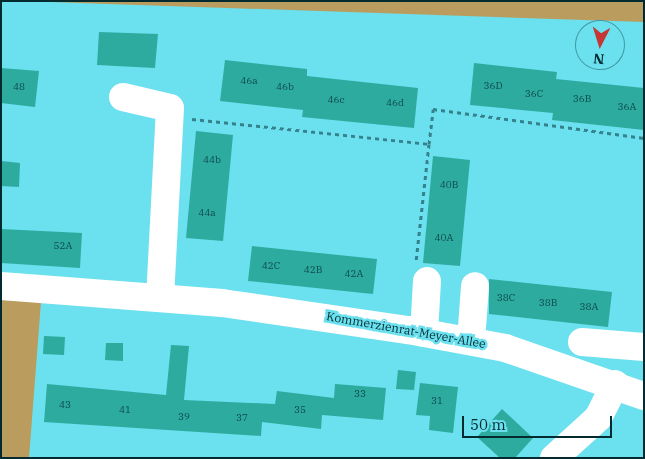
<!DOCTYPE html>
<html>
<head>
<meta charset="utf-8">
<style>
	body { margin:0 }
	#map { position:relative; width:645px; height:459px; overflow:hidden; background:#6be0ee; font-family:"IBM Plex Serif",serif }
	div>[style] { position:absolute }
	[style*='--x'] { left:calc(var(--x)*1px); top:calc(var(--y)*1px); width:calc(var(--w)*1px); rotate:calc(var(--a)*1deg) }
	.green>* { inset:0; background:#ba9d5e }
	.building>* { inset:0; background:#2eab9f }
	.path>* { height:3px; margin-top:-1.5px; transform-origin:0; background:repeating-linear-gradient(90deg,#35828c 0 4px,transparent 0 8px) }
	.minor>* { height:28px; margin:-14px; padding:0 14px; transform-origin:14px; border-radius:14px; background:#fff }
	span { translate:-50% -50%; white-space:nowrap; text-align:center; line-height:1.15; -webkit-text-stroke:5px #6be0ee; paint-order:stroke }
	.number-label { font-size:10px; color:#0d4a4b }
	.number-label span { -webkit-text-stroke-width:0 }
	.street-label { font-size:12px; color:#022a2f }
	.frame { position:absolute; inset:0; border:2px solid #022a2f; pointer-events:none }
	.north { position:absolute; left:575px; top:20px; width:50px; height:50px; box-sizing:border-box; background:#6be0ee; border:1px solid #4197a2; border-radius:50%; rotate:185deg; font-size:14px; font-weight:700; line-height:20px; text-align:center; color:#022a2f }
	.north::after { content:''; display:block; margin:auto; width:18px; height:22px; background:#c53635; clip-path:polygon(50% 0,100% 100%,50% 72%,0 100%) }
	.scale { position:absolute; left:462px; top:416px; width:150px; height:22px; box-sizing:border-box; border:2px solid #022a2f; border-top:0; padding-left:6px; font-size:15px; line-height:18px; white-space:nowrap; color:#022a2f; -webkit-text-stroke:4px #6be0ee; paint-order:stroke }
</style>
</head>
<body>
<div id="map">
	<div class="green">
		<div style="clip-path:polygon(21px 1px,644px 1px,644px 22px)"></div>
		<div style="clip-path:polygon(1px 300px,41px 302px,29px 458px,1px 458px)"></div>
	</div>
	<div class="building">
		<div style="clip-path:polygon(99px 32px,158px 34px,155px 68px,97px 65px)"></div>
		<div style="clip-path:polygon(225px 60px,307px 69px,307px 76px,418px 88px,414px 128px,302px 117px,303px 110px,220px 101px)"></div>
		<div style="clip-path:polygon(474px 63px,557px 72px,556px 79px,644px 88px,644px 130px,552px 120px,553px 113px,470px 105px)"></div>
		<div style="clip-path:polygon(1px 68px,39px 71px,35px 107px,1px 103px)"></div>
		<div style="clip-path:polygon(196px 131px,233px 135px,223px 241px,186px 238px)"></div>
		<div style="clip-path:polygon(433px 156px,470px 160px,460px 266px,423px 263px)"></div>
		<div style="clip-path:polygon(1px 161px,20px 163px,19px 187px,1px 186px)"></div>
		<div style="clip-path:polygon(1px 229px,82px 233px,80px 268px,1px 263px)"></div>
		<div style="clip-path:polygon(252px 246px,377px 259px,373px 294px,248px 281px)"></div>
		<div style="clip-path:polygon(489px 279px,612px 292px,608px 327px,489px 314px)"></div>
		<div style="clip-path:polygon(44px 336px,65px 337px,64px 355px,43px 354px)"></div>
		<div style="clip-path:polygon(106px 343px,123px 343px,123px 361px,105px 360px)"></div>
		<div style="clip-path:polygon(171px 345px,189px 346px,184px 400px,275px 404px,277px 391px,334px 398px,335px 384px,386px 388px,383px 420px,322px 415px,321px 429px,262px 422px,261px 436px,44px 422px,47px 384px,166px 395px)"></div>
		<div style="clip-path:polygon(398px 370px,416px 372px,414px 390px,396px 389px)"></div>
		<div style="clip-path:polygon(420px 383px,458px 387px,453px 433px,429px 430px,430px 416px,416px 415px)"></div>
		<div style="clip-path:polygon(502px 409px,533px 438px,515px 458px,500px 458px,477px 437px)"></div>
	</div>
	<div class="path">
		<div style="--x:192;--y:119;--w:238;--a:6"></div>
		<div style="--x:429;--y:144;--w:119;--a:96.3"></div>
		<div style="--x:429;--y:144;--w:35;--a:-83"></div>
		<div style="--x:433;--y:109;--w:213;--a:7.8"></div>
	</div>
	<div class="minor">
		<div style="--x:123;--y:97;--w:48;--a:13.2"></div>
		<div style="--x:170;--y:108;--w:189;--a:93"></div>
		<div style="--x:1;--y:286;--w:222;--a:4.4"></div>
		<div style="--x:222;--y:303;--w:188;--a:8.3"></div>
		<div style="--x:408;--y:330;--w:99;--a:10.5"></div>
		<div style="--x:505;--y:348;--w:147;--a:19.1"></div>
		<div style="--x:424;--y:333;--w:52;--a:-86.7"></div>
		<div style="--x:471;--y:341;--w:55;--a:-85.8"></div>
		<div style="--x:582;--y:342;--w:62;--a:4.6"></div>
		<div style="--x:554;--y:458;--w:59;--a:-42.3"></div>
		<div style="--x:598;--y:418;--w:38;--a:-63"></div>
	</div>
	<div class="number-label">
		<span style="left:249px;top:81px">46a</span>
		<span style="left:493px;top:86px">36D</span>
		<span style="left:19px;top:87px">48</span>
		<span style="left:285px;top:87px">46b</span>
		<span style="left:534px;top:94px">36C</span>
		<span style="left:582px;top:99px">36B</span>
		<span style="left:336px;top:100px">46c</span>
		<span style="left:395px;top:103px">46d</span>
		<span style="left:627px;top:107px">36A</span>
		<span style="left:212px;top:160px">44b</span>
		<span style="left:449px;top:185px">40B</span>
		<span style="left:207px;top:213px">44a</span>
		<span style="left:444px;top:238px">40A</span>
		<span style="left:63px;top:246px">52A</span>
		<span style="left:271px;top:266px">42C</span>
		<span style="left:313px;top:270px">42B</span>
		<span style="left:354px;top:274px">42A</span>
		<span style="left:506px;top:298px">38C</span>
		<span style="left:548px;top:303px">38B</span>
		<span style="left:589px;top:307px">38A</span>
		<span style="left:360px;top:394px">33</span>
		<span style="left:437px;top:401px">31</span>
		<span style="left:65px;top:405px">43</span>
		<span style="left:125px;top:410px">41</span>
		<span style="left:300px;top:410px">35</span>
		<span style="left:184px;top:417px">39</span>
		<span style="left:242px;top:418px">37</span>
	</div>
	<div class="street-label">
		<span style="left:406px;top:330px;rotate:10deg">Kommerzienrat-Meyer-Allee</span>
	</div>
	<div class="frame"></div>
	<div class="north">N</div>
	<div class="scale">50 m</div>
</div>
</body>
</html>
